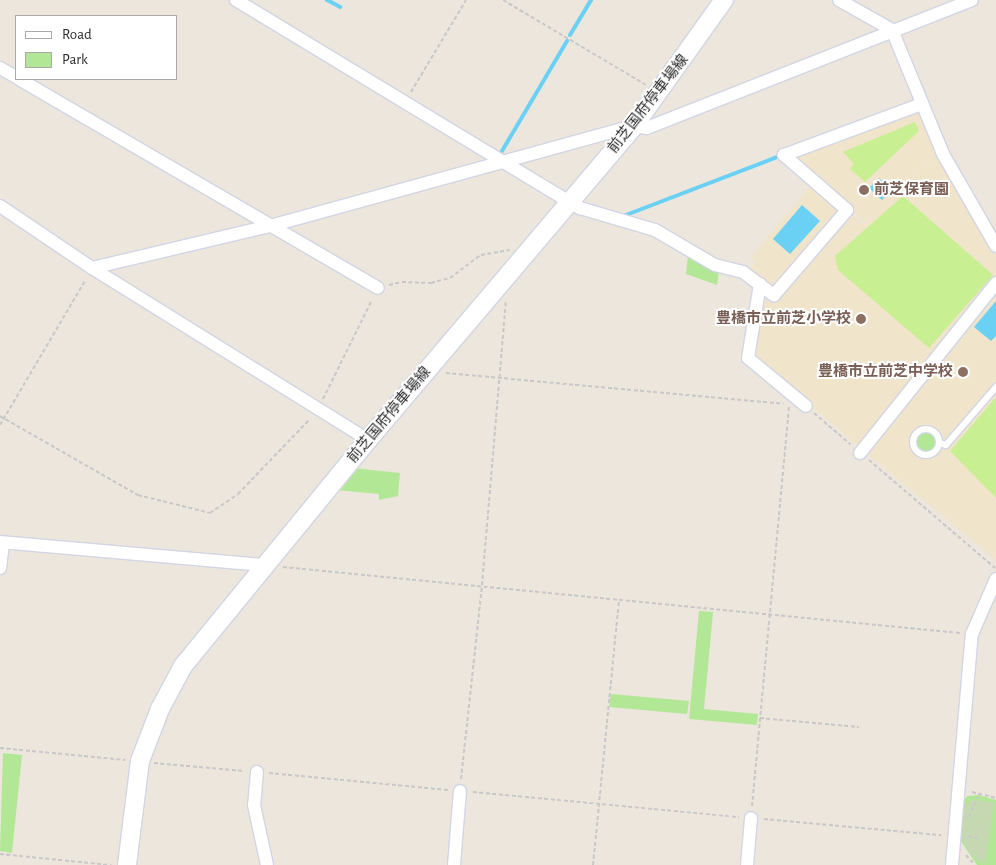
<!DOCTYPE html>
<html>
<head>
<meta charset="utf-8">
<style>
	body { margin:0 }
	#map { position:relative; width:996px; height:865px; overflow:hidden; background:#ede6dc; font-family:"Alegreya Sans","Noto Sans JP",sans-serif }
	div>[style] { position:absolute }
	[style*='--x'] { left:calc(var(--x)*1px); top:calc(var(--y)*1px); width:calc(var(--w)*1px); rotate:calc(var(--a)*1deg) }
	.education>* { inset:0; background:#f0e4cb }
	.green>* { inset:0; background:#b2e796 }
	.round { border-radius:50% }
	.cemetery>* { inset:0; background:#c5d8b2 }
	.pitch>* { inset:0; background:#c8ef91 }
	.water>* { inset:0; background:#6ad1f5 }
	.stream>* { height:4px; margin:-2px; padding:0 2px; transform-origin:2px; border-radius:2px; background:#6ad1f5 }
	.path>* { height:2px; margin-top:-1px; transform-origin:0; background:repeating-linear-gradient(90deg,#c8c8c8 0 4px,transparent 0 6.5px) }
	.roads { filter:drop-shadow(1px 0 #d1d5e4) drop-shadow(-1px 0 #d1d5e4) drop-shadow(0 1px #d1d5e4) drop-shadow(0 -1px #d1d5e4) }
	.service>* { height:6px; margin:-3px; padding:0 3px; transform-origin:3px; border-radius:3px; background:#fff }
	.service>.ring { margin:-3px; padding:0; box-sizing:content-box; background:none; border:6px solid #fff; border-radius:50% }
	.minor>* { height:12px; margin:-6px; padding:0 6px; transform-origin:6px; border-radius:6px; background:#fff }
	.secondary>* { height:18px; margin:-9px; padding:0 9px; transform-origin:9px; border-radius:9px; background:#fff }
	.dots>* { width:14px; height:14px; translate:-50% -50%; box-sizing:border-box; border:2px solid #fff; border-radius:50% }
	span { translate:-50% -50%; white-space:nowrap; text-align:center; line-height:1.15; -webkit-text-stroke:4px #fff; paint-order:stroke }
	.street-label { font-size:15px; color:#2b2b2b }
	.education-label { font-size:15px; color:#785e54; font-weight:700 }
	.left { translate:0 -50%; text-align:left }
	.right { translate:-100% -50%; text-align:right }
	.legend { position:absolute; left:15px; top:15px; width:162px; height:65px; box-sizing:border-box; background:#fff; border:1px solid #aaa; margin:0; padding:6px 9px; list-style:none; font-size:15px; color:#2b2b2b }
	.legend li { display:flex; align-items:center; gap:10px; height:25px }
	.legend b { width:25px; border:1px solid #aaa }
</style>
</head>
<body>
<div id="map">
	<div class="education">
		<div style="clip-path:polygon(917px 111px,937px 154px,866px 223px,791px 156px)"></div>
		<div style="clip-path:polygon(937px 155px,996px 255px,996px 280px,860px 448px,751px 355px,763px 284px,748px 271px,755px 261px,751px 257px,812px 184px,865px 224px)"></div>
		<div style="clip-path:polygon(996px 292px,996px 560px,865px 452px)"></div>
	</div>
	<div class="green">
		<div style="clip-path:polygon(688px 255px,719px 270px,717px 285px,686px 274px)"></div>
		<div class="round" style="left:916px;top:432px;width:20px;height:20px"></div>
		<div style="clip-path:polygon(353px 468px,400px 473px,398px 496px,379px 500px,379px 494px,336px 490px)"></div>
		<div style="clip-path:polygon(699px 611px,713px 612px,704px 709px,758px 714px,757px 725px,689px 719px)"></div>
		<div style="clip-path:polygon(611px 694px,689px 701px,687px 714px,609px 707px)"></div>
		<div style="clip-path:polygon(3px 753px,22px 755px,12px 853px,0 851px)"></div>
		<div style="clip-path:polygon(979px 795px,996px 800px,996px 865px,977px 865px,958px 837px,961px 805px,967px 796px)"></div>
	</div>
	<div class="cemetery">
		<div style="clip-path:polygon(972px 799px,994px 803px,985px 865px,971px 855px,960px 836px,962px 808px)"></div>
	</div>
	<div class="pitch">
		<div style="clip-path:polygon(915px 122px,919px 131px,865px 182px,850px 169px,854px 164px,843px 152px)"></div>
		<div style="clip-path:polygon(903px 196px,993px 275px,929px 348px,838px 270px,835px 256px)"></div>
		<div style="clip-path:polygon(996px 397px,996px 498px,950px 451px)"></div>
	</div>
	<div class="water">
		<div style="clip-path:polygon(879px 178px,892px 190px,882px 200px,869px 188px)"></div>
		<div style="clip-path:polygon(802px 205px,820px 221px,790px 254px,773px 239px)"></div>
		<div style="clip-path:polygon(996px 301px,996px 336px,991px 341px,974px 327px)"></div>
	</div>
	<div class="stream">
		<div style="--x:327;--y:0;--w:15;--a:28"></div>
		<div style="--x:570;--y:35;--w:41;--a:-59"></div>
		<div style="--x:502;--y:151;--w:128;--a:-59.4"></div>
		<div style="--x:626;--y:215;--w:167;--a:-21"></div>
	</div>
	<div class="path">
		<div style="--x:503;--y:0;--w:166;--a:30.7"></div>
		<div style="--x:411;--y:92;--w:107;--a:-59.1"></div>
		<div style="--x:389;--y:285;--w:13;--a:-13"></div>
		<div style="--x:402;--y:282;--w:29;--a:2"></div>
		<div style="--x:431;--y:283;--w:20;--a:-15"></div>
		<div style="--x:450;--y:278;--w:39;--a:-37"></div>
		<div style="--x:481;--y:255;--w:29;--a:-10"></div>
		<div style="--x:446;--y:373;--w:339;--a:5.2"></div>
		<div style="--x:323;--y:399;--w:110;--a:-63.7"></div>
		<div style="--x:814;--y:413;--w:48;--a:40.7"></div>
		<div style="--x:0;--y:416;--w:159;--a:29.8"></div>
		<div style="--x:138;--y:495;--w:74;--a:14"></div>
		<div style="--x:210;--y:513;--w:34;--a:-34"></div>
		<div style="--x:238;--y:494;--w:104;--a:-46.2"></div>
		<div style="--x:0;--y:425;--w:169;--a:-59.5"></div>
		<div style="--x:869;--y:460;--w:166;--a:40.6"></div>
		<div style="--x:283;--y:567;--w:680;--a:5.57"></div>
		<div style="--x:760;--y:718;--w:99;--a:5.2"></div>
		<div style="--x:0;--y:748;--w:126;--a:5.5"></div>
		<div style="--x:154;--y:763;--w:90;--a:5.1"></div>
		<div style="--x:269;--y:773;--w:180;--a:5.4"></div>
		<div style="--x:461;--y:779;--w:195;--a:-83.8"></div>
		<div style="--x:482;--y:585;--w:285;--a:-85.2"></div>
		<div style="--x:473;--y:792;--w:267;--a:5.4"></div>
		<div style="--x:972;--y:792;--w:25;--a:14"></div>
		<div style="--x:752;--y:806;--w:401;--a:-84.7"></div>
		<div style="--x:969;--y:817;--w:22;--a:-66"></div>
		<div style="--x:764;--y:819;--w:178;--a:5.2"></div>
		<div style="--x:968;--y:836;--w:10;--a:11"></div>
		<div style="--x:0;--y:854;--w:112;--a:5.7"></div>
		<div style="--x:966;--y:855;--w:13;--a:48"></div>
		<div style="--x:593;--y:865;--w:266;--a:-84.4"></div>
	</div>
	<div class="roads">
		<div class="service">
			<div class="ring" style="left:913px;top:429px;width:20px;height:20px"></div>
			<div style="--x:939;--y:443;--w:7;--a:16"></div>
			<div style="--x:946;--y:445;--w:77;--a:-49.2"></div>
		</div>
		<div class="minor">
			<div style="--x:236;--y:0;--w:402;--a:31.2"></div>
			<div style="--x:580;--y:208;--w:78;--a:16.3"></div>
			<div style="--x:655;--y:230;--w:69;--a:30.3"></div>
			<div style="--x:715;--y:265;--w:29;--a:14"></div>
			<div style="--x:743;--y:272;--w:39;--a:37"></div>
			<div style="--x:774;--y:295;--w:112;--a:-49.3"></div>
			<div style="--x:847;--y:210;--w:84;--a:-138.9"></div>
			<div style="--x:784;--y:155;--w:147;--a:-20.3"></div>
			<div style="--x:839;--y:0;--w:61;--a:29.5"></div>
			<div style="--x:892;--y:30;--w:134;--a:67.6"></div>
			<div style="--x:943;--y:154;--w:106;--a:60.1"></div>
			<div style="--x:0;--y:68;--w:18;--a:29"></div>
			<div style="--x:19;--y:79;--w:415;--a:30.2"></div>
			<div style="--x:0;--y:206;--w:111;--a:34"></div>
			<div style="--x:92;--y:268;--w:325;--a:31.9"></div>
			<div style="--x:92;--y:268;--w:183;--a:-13.3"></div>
			<div style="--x:270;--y:226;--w:377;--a:-15.4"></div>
			<div style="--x:634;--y:126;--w:13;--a:9"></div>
			<div style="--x:647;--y:128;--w:349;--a:-21.5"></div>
			<div style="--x:760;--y:284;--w:75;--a:99.2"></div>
			<div style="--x:748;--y:358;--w:75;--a:39.6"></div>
			<div style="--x:860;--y:453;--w:218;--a:-51.3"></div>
			<div style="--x:0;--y:542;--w:264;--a:5"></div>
			<div style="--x:0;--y:568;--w:25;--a:-83"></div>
			<div style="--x:257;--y:772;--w:33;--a:95"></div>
			<div style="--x:254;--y:805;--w:61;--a:77.8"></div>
			<div style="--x:454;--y:865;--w:74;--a:-85.4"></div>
			<div style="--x:747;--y:865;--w:47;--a:-85.1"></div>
			<div style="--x:952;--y:865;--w:232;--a:-85.1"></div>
			<div style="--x:972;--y:634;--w:60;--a:-66.4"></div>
		</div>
		<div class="secondary">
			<div style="--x:127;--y:865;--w:105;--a:-82.9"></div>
			<div style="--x:140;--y:761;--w:56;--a:-69"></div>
			<div style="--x:160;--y:709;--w:49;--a:-61.9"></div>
			<div style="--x:183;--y:666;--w:292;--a:-50.7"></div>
			<div style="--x:368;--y:440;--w:412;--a:-49.7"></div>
			<div style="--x:634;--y:126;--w:155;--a:-54.5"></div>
		</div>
	</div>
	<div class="dots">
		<div style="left:864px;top:190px;background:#8d6e63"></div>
		<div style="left:861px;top:319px;background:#8d6e63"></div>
		<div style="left:963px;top:372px;background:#8d6e63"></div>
	</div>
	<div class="street-label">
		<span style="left:648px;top:104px;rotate:-52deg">前芝国府停車場線</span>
		<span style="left:389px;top:415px;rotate:-50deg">前芝国府停車場線</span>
	</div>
	<div class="education-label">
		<span class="left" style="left:874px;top:190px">前芝保育園</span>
		<span class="right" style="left:851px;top:319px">豊橋市立前芝小学校</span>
		<span class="right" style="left:953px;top:372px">豊橋市立前芝中学校</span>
	</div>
	<ul class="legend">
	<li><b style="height:6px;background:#fff"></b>Road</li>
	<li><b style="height:14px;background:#b2e796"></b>Park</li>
	</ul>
</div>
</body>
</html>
